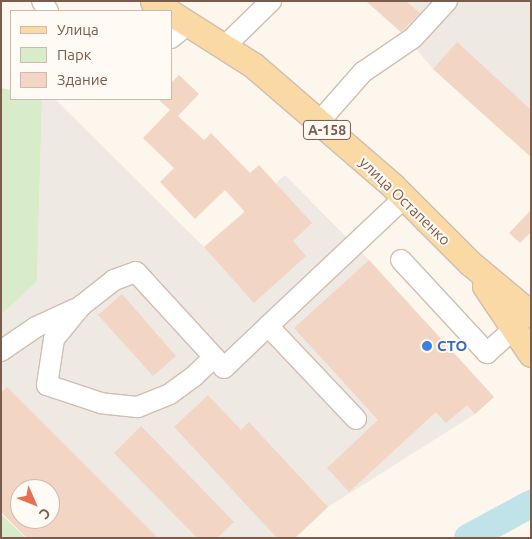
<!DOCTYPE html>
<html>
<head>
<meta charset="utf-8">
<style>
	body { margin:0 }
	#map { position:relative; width:532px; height:539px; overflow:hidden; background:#fdf6ec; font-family:Ubuntu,sans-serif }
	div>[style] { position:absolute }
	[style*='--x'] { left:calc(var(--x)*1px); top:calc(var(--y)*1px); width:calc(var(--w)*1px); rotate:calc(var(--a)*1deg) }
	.industrial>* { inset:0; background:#efe9e4 }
	.green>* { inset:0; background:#d8ecc9 }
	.river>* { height:28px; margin:-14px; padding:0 14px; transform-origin:14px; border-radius:14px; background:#bfe3e8 }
	.building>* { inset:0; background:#f3d5c3 }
	.roads { filter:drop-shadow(1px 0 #d1beb0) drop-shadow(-1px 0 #d1beb0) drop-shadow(0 1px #d1beb0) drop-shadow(0 -1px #d1beb0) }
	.minor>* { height:20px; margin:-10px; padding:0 10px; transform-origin:10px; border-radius:10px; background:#fff }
	.major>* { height:25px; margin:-12.5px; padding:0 12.5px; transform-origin:12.5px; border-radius:12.5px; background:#fbd9a5 }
	.dots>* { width:14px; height:14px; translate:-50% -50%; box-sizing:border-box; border:2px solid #fffaf3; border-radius:50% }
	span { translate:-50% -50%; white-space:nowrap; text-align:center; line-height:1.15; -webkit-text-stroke:4px #fffaf3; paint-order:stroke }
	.shield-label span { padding:1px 4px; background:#fffaf3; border:1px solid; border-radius:4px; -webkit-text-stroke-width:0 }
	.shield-label { font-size:14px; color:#7a5c4d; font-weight:700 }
	.street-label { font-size:15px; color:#7a5c4d }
	.shop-label { font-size:15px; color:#366cbe; font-weight:700 }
	.left { translate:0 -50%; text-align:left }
	.frame { position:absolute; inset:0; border:2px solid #7a5c4d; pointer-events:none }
	.legend { position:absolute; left:10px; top:10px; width:162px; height:90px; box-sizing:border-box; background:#fffaf3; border:1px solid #cabbb1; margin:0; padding:6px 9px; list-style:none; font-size:15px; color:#7a5c4d }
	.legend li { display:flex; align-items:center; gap:10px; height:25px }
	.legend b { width:25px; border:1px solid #cabbb1 }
	.north { position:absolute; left:10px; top:479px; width:50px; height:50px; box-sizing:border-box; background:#fffaf3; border:1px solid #cabbb1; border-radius:50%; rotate:134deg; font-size:14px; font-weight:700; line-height:20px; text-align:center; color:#7a5c4d }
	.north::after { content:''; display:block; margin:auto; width:18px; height:22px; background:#e76f51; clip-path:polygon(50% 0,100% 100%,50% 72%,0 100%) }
</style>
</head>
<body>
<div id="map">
	<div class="industrial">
		<div style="clip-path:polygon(366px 1px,531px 1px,531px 157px,433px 69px,405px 36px)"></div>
		<div style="clip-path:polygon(evenodd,42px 99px,55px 99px,204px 247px,285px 175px,369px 260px,494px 397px,475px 414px,328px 507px,295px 538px,27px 538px,1px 512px,1px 315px,37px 280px,42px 99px,20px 489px,50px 489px,50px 519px,20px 519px,20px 489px)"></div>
	</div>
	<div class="green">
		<div style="clip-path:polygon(1px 88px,11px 90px,11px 99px,42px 99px,37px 281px,1px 315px)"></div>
		<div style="clip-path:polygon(1px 514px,26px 538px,1px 538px)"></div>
	</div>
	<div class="river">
		<div style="--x:468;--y:538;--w:72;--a:-28.4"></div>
	</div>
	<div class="building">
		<div style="clip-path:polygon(366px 1px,406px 1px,420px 13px,401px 32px)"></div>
		<div style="clip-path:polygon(457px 42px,531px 110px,531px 157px,433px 69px)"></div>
		<div style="clip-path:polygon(179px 75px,199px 94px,178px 116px,204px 140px,211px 133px,250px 173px,259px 165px,312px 223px,293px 241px,306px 256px,254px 303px,204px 247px,245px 212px,225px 190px,195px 219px,160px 182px,174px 168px,143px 138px,170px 110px,158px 99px,171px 99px,171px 83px)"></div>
		<div style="clip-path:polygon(531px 210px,531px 232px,520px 243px,509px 233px)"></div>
		<div style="clip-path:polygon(369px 260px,494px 397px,475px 414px,467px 405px,446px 423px,436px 412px,349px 492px,327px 468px,378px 420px,294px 328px)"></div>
		<div style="clip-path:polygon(122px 294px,176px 356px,153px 376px,98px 315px)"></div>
		<div style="clip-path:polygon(evenodd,7px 387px,158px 538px,27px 538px,1px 512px,1px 393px,7px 387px,20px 489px,50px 489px,50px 519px,20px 519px,20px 489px)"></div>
		<div style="clip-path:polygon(208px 395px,241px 430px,249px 422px,328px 507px,295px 538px,277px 538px,174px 427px)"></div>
		<div style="clip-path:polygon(141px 426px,234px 522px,217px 538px,197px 538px,114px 453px)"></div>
	</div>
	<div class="roads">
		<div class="minor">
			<div style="--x:42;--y:1;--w:12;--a:59"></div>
			<div style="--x:171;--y:38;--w:22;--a:-39"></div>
			<div style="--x:224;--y:47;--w:66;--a:-44.4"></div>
			<div style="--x:319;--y:122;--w:67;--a:-48.7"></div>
			<div style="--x:363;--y:72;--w:60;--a:-34.2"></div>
			<div style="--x:413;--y:38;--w:50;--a:-47.4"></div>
			<div style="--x:401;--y:260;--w:127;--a:47.2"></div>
			<div style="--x:487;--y:353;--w:36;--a:-42"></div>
			<div style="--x:1;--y:351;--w:42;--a:-34.4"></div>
			<div style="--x:36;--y:327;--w:43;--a:-24.8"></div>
			<div style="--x:214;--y:357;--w:29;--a:136"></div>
			<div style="--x:193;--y:377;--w:29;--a:144"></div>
			<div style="--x:170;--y:394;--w:35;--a:158"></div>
			<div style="--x:137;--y:407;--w:36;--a:-174"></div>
			<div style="--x:101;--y:403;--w:57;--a:-161.6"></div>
			<div style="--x:47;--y:385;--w:47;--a:-81.3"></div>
			<div style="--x:54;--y:339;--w:43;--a:-50.7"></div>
			<div style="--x:81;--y:306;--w:42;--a:-38.2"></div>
			<div style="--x:114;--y:280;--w:23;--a:-20"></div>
			<div style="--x:136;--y:272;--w:130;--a:47.5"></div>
			<div style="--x:224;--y:368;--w:61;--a:-43.7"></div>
			<div style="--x:356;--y:419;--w:128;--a:-133.4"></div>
			<div style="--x:268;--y:326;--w:187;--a:-43.3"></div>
		</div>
		<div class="major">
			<div style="--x:153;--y:1;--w:18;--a:34"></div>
			<div style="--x:171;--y:13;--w:97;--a:32.4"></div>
			<div style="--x:253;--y:65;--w:185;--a:40.8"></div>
			<div style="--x:393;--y:186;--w:109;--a:45"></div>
			<div style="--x:470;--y:263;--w:80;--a:39.9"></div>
			<div style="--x:485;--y:286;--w:82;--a:55.9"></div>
		</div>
	</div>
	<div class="dots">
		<div style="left:427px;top:346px;background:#3f7fe0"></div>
	</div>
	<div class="shield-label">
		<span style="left:327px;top:130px">А-158</span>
	</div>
	<div class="street-label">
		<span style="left:405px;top:201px;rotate:44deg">улица Остапенко</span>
	</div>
	<div class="shop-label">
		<span class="left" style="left:437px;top:346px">СТО</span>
	</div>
	<div class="frame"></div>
	<ul class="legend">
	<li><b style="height:6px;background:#fbd9a5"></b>Улица</li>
	<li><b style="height:14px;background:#d8ecc9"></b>Парк</li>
	<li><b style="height:14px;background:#f3d5c3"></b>Здание</li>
	</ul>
	<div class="north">С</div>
</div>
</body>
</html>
